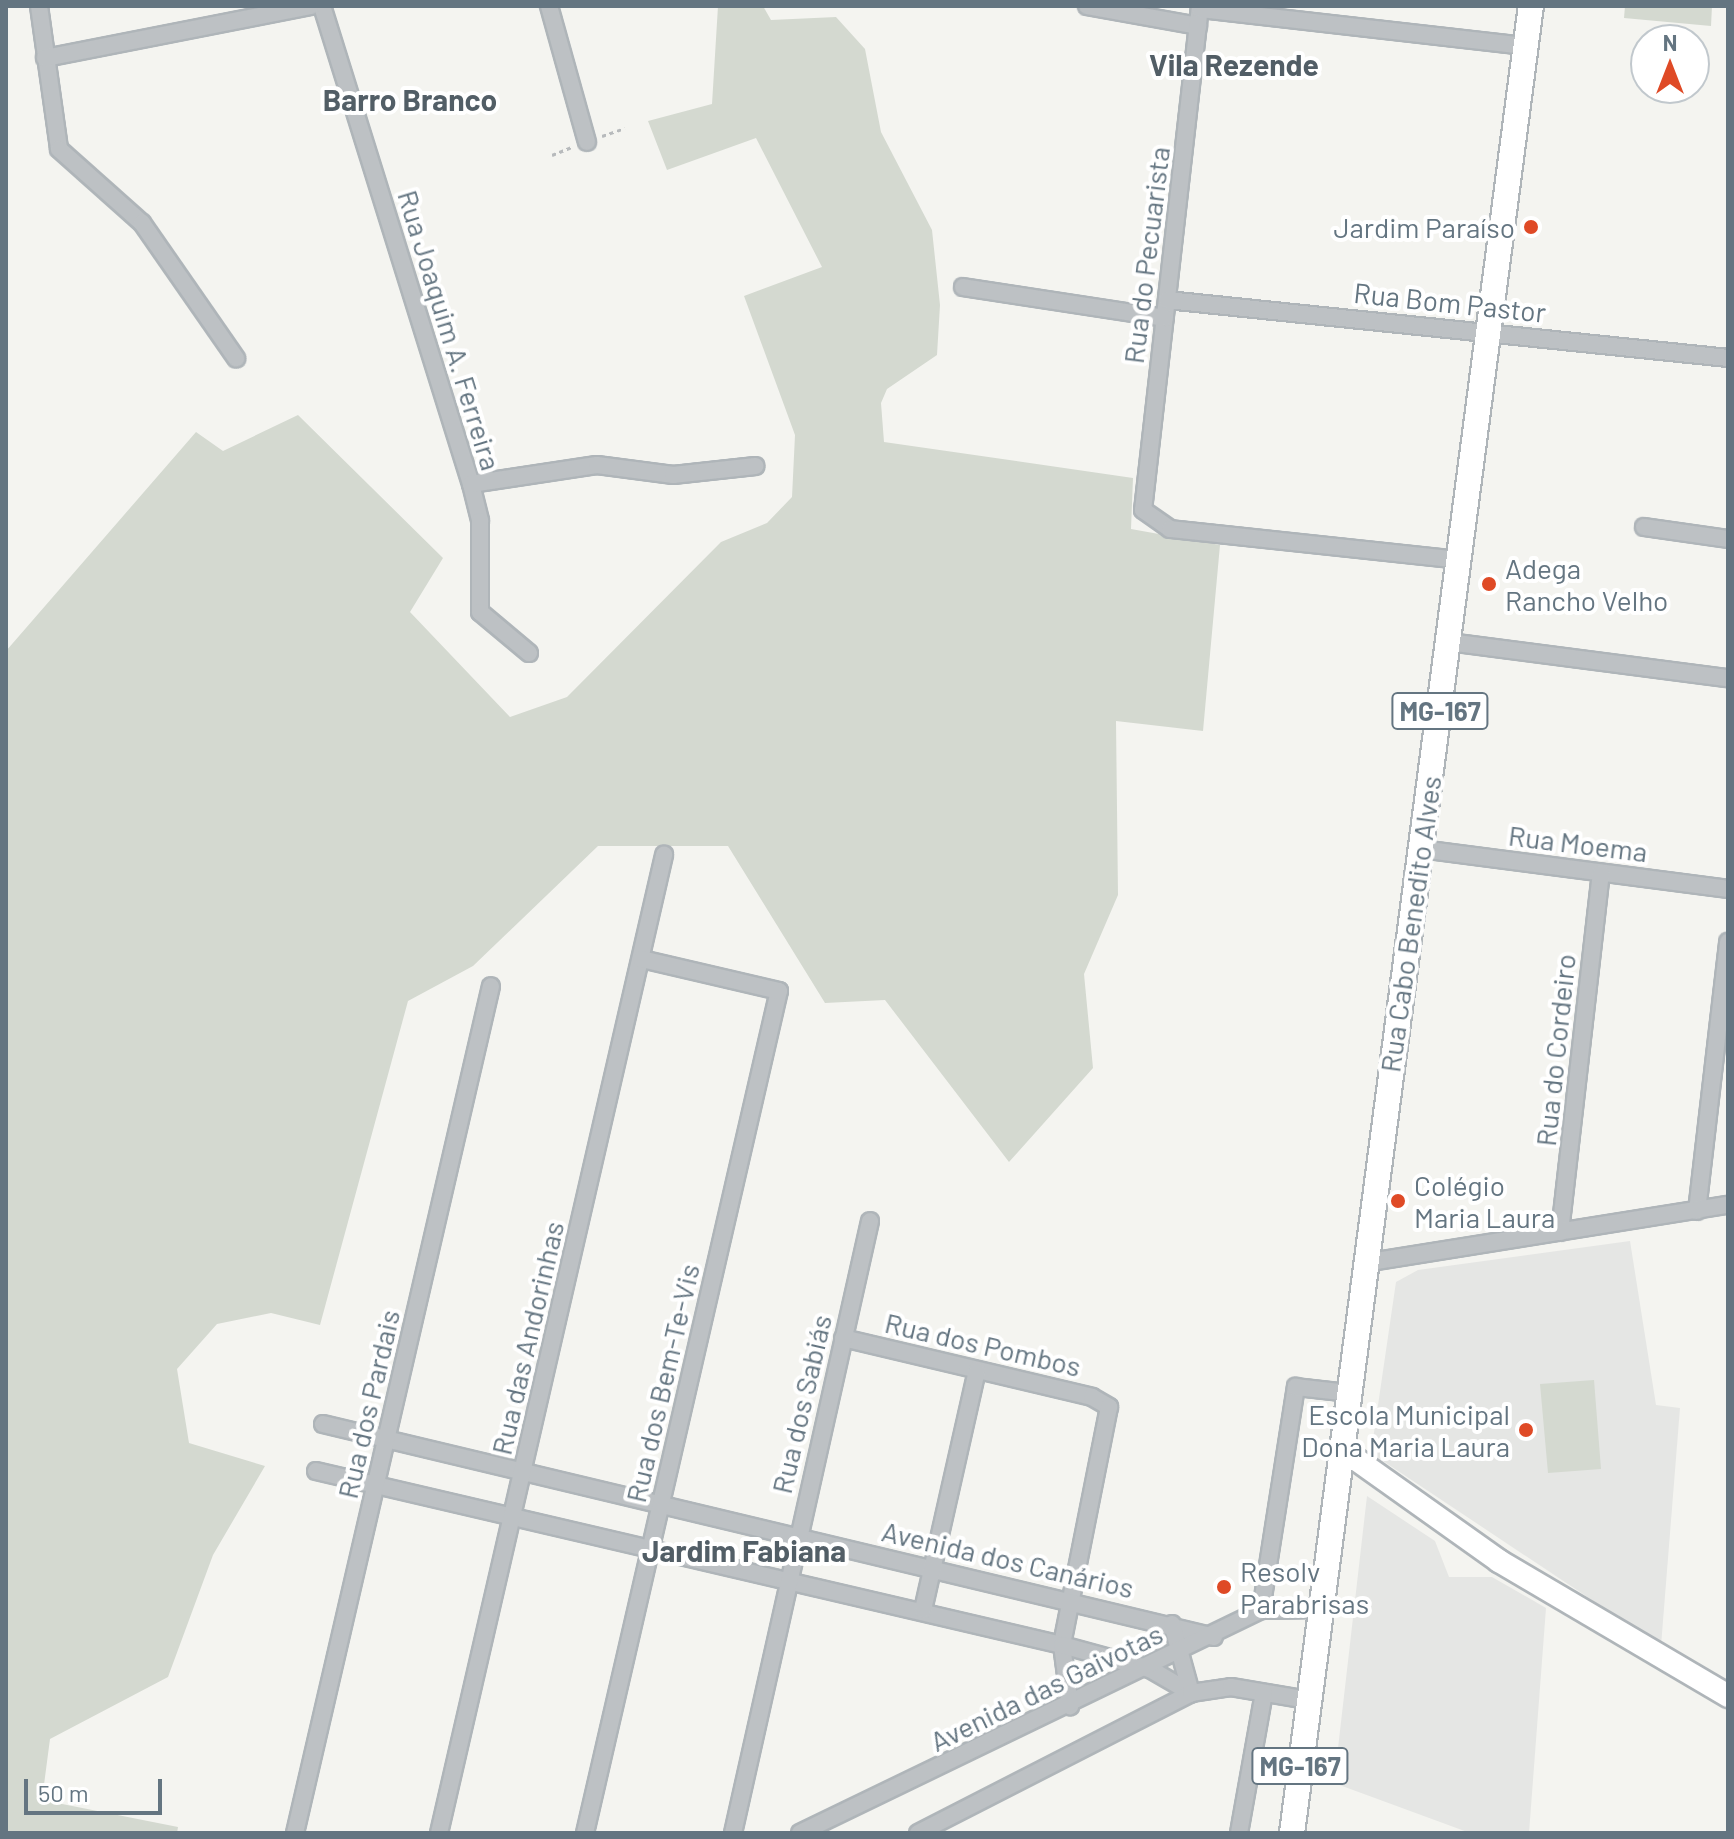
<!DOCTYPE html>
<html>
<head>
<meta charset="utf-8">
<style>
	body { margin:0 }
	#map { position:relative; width:1734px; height:1839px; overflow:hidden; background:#f4f4f0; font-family:Barlow,sans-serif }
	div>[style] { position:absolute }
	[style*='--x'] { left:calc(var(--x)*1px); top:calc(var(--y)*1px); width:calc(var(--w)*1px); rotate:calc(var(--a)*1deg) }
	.built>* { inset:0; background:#e5e6e4 }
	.green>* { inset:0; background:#d4d9d0 }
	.path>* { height:3px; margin-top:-1.5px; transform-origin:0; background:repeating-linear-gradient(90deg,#b7babc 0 4px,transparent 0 8px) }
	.roads { filter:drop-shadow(2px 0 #afb5b9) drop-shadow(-2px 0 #afb5b9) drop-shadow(0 2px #afb5b9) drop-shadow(0 -2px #afb5b9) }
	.street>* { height:16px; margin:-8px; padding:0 8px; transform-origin:8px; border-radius:8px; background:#bdc1c4 }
	.secondary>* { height:22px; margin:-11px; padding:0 11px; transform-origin:11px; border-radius:11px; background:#fff }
	.primary>* { height:24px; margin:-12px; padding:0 12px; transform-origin:12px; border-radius:12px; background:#fff }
	.dots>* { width:22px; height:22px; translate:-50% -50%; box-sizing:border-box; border:4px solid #fff; border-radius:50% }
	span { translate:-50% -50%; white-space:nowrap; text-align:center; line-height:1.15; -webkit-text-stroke:8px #fff; paint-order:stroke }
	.shield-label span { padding:2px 6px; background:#fff; border:2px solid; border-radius:6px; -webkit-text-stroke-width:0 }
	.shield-label { font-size:26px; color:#647581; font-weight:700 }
	.poi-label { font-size:28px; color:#647581 }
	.right { translate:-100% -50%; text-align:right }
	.left { translate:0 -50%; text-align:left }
	.street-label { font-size:28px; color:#647581 }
	.neighbourhood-label { font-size:30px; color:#525e66; font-weight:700 }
	.frame { position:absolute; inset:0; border:8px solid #647581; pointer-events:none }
	.north { position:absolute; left:1630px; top:24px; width:80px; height:80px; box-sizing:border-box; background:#fff; border:2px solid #c1c8cd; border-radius:50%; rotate:0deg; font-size:22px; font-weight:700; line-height:32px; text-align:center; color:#647581 }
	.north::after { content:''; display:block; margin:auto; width:28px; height:36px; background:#df4a26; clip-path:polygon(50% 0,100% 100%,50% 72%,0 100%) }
	.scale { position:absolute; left:24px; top:1779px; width:138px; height:36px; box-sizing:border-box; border:4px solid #647581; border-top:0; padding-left:10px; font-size:24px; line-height:28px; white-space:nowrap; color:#647581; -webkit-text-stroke:6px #fff; paint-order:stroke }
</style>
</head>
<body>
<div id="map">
	<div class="built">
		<div style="clip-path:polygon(1630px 1241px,1656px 1405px,1680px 1408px,1661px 1646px,1371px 1453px,1396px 1282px,1418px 1270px)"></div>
		<div style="clip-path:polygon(1367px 1496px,1435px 1541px,1449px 1577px,1492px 1577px,1546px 1608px,1529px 1833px,1470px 1833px,1334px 1783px)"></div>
	</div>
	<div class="green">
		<div style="clip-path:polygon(718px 6px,763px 6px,771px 20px,836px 17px,865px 49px,881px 132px,932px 230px,940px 305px,937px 355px,887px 389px,881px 403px,884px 442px,1133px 478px,1131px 529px,1220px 545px,1203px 731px,1116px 721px,1118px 895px,1084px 974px,1093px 1068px,1009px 1162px,885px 1000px,825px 1003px,728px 846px,598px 846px,473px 966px,408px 1001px,320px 1325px,271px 1313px,217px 1324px,177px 1369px,189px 1443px,265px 1466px,213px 1555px,168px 1677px,50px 1739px,42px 1800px,178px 1827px,177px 1833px,6px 1833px,6px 651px,196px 432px,223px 451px,298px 415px,443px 558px,410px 612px,510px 717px,567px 697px,721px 542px,767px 523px,792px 497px,795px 435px,744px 296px,822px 267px,756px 138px,667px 170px,648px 121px,712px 104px)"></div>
		<div style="clip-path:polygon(1625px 6px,1712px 6px,1711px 26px,1624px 18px)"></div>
		<div style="clip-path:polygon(1594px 1380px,1601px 1469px,1548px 1473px,1540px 1384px)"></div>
	</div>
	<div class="path">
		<div style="--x:602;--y:136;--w:24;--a:-19"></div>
		<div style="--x:552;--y:155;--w:22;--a:-22"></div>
	</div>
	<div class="roads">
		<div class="street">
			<div style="--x:39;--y:6;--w:144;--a:82"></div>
			<div style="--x:59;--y:149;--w:111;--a:41.7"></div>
			<div style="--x:142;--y:223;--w:165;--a:55.2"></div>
			<div style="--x:322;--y:6;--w:501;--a:72.69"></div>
			<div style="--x:471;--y:484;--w:38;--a:76"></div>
			<div style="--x:480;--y:521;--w:91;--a:90"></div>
			<div style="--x:480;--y:612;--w:64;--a:39.9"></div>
			<div style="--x:549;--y:6;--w:141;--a:74.4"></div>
			<div style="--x:1087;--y:6;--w:113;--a:10.2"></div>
			<div style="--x:1200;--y:6;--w:507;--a:96.45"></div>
			<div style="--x:1143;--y:510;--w:33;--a:35"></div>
			<div style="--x:1170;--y:529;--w:292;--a:6.1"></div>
			<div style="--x:1200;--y:9;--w:328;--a:6.5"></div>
			<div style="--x:45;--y:58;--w:271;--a:-11.1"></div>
			<div style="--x:963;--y:287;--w:204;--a:8.7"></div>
			<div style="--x:1167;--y:300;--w:564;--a:5.9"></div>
			<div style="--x:471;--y:484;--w:127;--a:-8.6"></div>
			<div style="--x:597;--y:465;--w:77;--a:7.5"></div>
			<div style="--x:673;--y:475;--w:83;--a:-6.2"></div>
			<div style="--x:1644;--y:527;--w:85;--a:8.1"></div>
			<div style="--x:1449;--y:642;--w:281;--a:7.4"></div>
			<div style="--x:1421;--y:849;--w:310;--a:7.4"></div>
			<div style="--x:1697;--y:1211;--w:271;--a:-83.4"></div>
			<div style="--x:1560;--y:1232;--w:361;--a:-83.5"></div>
			<div style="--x:1364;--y:1263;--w:369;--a:-9.1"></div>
			<div style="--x:843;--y:1338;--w:256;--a:13.3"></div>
			<div style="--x:1092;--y:1397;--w:20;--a:30"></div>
			<div style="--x:1109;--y:1407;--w:243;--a:101.2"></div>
			<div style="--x:1062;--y:1645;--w:62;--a:82.5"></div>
			<div style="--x:323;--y:1424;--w:916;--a:13.44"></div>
			<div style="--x:316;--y:1471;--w:766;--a:13.13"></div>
			<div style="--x:1062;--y:1645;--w:91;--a:15.3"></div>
			<div style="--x:1150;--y:1669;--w:48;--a:30.3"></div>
			<div style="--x:923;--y:1610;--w:245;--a:-77.3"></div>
			<div style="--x:1261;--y:1610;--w:226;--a:-81.1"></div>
			<div style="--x:1296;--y:1387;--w:53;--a:6.5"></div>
			<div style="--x:1172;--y:1624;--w:72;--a:74.6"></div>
			<div style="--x:295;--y:1833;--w:869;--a:-76.97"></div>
			<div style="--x:439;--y:1833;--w:1004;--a:-77.04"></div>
			<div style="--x:585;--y:1833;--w:864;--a:-77.03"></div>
			<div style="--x:779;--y:991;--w:141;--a:-166.9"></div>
			<div style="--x:733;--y:1833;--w:627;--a:-77.38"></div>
			<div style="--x:800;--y:1833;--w:512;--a:-25.81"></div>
			<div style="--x:1261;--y:1610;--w:58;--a:-1"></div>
			<div style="--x:918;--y:1833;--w:307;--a:-27.1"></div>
			<div style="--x:1191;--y:1693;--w:40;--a:-8.5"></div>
			<div style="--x:1231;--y:1687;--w:78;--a:9.6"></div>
			<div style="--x:1239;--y:1833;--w:142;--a:-79.9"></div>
		</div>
		<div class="secondary">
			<div style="--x:1340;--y:1448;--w:195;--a:35.4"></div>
			<div style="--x:1499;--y:1561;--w:266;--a:30.5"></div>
		</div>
		<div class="primary">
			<div style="--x:1292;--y:1833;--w:1843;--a:-82.55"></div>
		</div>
	</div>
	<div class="dots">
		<div style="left:1531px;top:227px;background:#df4a26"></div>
		<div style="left:1489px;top:584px;background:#df4a26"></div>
		<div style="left:1398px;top:1201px;background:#df4a26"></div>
		<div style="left:1526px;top:1430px;background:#df4a26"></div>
		<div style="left:1224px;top:1587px;background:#df4a26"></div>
	</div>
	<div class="shield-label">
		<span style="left:1440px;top:711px">MG-167</span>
		<span style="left:1300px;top:1766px">MG-167</span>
	</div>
	<div class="poi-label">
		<span class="right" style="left:1515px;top:227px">Jardim Paraíso</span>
		<span class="left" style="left:1505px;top:584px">Adega<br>Rancho Velho</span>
		<span class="left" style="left:1414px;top:1201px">Colégio<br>Maria Laura</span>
		<span class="right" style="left:1510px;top:1430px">Escola Municipal<br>Dona Maria Laura</span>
		<span class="left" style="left:1240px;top:1587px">Resolv<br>Parabrisas</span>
	</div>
	<div class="street-label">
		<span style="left:1146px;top:255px;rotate:-83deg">Rua do Pecuarista</span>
		<span style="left:1450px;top:302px;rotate:6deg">Rua Bom Pastor</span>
		<span style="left:450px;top:330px;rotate:73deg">Rua Joaquim A. Ferreira</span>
		<span style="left:1578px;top:843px;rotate:7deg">Rua Moema</span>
		<span style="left:1410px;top:924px;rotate:-82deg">Rua Cabo Benedito Alves</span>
		<span style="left:1555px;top:1050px;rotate:-84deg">Rua do Cordeiro</span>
		<span style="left:527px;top:1338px;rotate:-77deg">Rua das Andorinhas</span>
		<span style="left:983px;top:1344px;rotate:13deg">Rua dos Pombos</span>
		<span style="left:662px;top:1383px;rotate:-77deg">Rua dos Bem-Te-Vis</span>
		<span style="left:368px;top:1404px;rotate:-77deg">Rua dos Pardais</span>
		<span style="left:801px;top:1404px;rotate:-77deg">Rua dos Sabiás</span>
		<span style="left:1008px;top:1559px;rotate:13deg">Avenida dos Canários</span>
		<span style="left:1046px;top:1687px;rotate:-26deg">Avenida das Gaivotas</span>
	</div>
	<div class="neighbourhood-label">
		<span style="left:1234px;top:64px">Vila Rezende</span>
		<span style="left:410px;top:99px">Barro Branco</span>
		<span style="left:744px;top:1550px">Jardim Fabiana</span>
	</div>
	<div class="frame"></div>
	<div class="north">N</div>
	<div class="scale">50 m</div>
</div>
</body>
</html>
